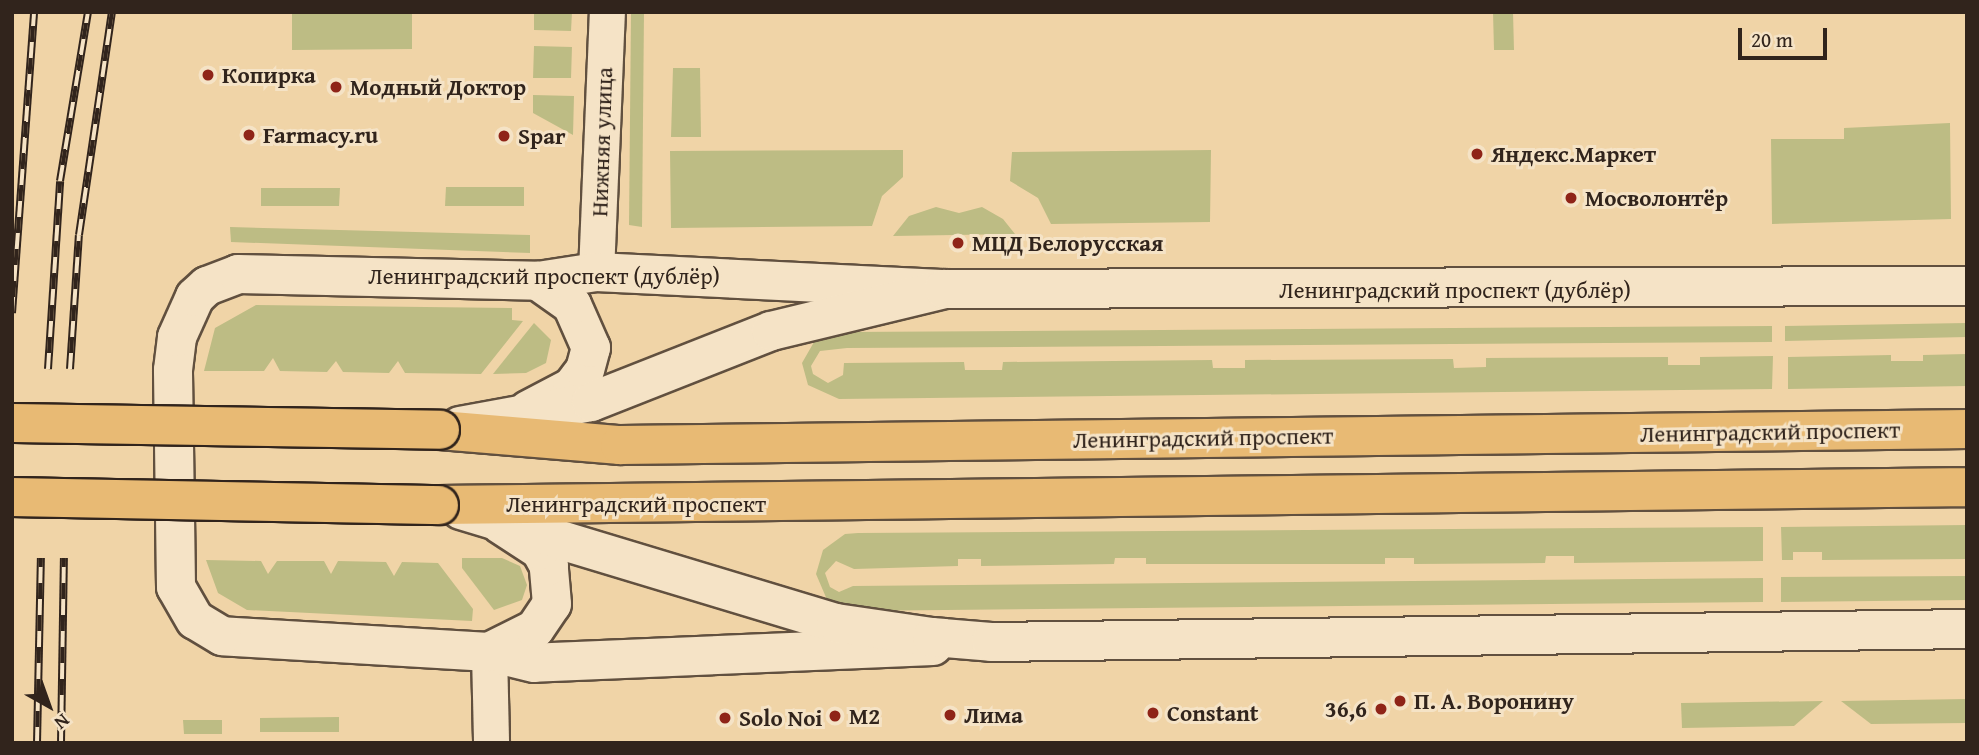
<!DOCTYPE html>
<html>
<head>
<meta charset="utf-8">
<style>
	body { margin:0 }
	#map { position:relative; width:1979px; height:755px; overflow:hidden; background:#f0d4a7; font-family:"Gentium Book Plus",serif }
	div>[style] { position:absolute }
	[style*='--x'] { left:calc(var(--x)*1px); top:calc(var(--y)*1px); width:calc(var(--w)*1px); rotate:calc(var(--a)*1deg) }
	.green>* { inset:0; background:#bdbc84 }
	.roads { filter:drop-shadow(2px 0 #61503f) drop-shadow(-2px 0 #61503f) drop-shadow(0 2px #61503f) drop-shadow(0 -2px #61503f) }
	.minor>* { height:35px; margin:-17.5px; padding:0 17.5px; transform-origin:17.5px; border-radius:17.5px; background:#f5e3c6 }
	.tertiary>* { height:38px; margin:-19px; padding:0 19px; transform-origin:19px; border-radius:19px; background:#f5e3c6 }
	.secondary>* { height:38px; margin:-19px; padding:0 19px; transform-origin:19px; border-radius:19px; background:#f5e3c6 }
	.primary>* { height:38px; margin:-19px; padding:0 19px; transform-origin:19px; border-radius:19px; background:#e8ba74 }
	.rail>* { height:8px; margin-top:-4px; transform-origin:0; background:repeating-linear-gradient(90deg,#f5e3c6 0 16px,#31241c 0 32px); box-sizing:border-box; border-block:2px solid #31241c }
	.bridges { filter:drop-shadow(2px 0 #31241c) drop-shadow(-2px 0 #31241c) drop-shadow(0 2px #31241c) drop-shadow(0 -2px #31241c) }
	.primary-bridge>* { height:38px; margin:-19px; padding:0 19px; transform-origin:19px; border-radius:19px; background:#e8ba74 }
	.dots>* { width:19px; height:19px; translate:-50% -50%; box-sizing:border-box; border:4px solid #f5e3c6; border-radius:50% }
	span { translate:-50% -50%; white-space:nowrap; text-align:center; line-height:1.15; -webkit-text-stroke:6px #f5e3c6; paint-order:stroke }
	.poi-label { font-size:23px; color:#31241c; font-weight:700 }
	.left { translate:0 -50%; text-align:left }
	.right { translate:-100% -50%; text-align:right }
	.street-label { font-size:23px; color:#31241c }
	.frame { position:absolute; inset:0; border:14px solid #31241c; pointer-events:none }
	.north { position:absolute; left:14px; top:671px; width:70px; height:70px; -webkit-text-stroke:5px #f5e3c6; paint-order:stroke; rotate:140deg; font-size:19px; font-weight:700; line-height:28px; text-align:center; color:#31241c }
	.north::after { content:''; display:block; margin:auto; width:24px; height:32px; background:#31241c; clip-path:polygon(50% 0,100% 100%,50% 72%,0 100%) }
	.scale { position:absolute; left:1738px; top:28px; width:89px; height:32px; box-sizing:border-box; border:4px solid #31241c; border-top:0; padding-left:9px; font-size:21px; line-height:24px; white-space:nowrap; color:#31241c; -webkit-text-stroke:5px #f5e3c6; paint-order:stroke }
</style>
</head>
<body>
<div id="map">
	<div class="green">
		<div style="clip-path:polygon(292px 12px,412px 12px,412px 49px,292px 50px)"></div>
		<div style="clip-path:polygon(534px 12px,572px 12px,571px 31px,534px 30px)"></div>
		<div style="clip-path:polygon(631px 12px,644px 12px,642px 227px,629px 225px)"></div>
		<div style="clip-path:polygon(1493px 12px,1513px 12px,1514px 50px,1494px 50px)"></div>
		<div style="clip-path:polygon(534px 46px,572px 47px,571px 78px,533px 78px)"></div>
		<div style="clip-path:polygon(673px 68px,700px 68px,701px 137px,671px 137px)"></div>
		<div style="clip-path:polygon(533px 95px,574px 96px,573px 135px,533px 113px)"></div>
		<div style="clip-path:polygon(1950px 123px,1951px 219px,1772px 224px,1771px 139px,1844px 139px,1844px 128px)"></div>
		<div style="clip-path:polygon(903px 150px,903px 177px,882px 196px,872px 226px,671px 228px,670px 151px)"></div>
		<div style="clip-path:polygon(1211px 150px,1210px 222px,1051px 224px,1038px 198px,1010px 181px,1012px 152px)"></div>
		<div style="clip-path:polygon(446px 187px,524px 187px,524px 206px,445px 206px)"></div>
		<div style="clip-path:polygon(261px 188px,340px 188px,339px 206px,261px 206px)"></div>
		<div style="clip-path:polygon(936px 207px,959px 213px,982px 207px,1003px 219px,1015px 234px,893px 236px,909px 216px)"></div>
		<div style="clip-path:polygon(230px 227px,530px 235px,530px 253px,231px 242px)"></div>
		<div style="clip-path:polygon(256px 305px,512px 308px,512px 320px,523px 321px,481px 374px,405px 373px,398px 361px,389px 373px,343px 372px,336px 361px,327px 372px,280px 371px,273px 358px,264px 371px,204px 371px,215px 328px)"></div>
		<div style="clip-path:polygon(534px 323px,551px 340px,546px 363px,526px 373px,493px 374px)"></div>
		<div style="clip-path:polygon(1967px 323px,1967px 337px,1785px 341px,1785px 326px)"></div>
		<div style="clip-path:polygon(1772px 326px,1772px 342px,847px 348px,820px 351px,811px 366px,813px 374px,828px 383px,843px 375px,844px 363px,964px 362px,965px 370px,1002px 370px,1003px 362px,1212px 360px,1213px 368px,1245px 368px,1245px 360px,1453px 359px,1454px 368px,1486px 367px,1486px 358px,1668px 357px,1668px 365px,1700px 365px,1700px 357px,1773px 356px,1772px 389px,839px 399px,808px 385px,802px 363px,814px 342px,847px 332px)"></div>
		<div style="clip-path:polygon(1967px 354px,1967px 386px,1788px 389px,1788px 357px,1891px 355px,1891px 361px,1923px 361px,1923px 355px)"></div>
		<div style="clip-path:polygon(1967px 525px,1967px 559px,1822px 560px,1822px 552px,1793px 552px,1793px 560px,1782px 560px,1781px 527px)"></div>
		<div style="clip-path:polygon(1763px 527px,1763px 561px,1574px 563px,1574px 556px,1546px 556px,1545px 563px,1414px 564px,1414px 558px,1385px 558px,1385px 564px,1146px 564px,1146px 558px,1115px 558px,1114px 564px,981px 566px,981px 559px,958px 559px,958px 566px,854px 569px,836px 561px,825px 573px,830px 587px,839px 592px,853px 586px,1763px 578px,1763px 602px,848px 611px,828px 602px,816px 574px,823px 550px,845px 534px,858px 533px)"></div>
		<div style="clip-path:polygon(462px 558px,502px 558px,520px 566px,527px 585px,522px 600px,494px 610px,462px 568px)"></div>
		<div style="clip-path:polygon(206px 560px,261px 561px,268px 574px,277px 561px,324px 561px,331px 574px,338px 561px,386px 562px,394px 576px,402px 562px,438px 563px,473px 609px,472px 621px,247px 610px,218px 593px)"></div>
		<div style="clip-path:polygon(1967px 576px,1967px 600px,1781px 602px,1781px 577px)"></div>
		<div style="clip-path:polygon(1967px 699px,1967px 723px,1871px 724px,1841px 701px)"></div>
		<div style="clip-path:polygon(1823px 701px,1794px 726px,1682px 728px,1681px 703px)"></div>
		<div style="clip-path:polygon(339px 717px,339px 732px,260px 732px,260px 718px)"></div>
		<div style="clip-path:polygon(183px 720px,222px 720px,222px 734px,184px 734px)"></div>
	</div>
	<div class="roads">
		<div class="minor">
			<div style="--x:596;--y:272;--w:260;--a:-87.6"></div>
			<div style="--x:489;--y:652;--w:91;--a:88.7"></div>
		</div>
		<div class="tertiary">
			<div style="--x:528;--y:410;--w:50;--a:-27.6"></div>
			<div style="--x:572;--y:387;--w:21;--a:-53"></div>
			<div style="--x:585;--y:370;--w:23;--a:-75"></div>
			<div style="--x:591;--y:348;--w:47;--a:-113.8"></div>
			<div style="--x:572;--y:305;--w:42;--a:-144.8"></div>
			<div style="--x:933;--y:646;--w:399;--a:177.6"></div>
			<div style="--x:534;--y:663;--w:46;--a:-166.3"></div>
			<div style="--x:489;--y:652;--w:267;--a:-176.6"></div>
			<div style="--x:222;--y:636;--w:31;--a:-149"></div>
			<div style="--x:195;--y:620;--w:38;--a:-120"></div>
			<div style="--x:176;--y:587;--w:217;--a:-90.8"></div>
			<div style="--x:173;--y:370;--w:33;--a:-83"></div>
			<div style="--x:177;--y:337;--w:44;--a:-65.8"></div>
			<div style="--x:195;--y:297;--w:16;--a:-43"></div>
			<div style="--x:207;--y:286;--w:33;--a:-21"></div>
			<div style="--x:238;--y:274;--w:300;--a:1.3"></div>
			<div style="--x:538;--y:281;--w:59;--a:-8.8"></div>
			<div style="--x:596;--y:272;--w:346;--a:2.8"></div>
			<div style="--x:489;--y:652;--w:51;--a:-26.6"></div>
			<div style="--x:535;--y:629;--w:30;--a:-56"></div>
			<div style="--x:552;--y:604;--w:38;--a:-95"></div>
			<div style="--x:549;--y:566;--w:18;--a:-119"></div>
			<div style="--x:540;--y:550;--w:48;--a:-147"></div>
		</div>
		<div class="secondary">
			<div style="--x:460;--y:426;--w:133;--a:-10.4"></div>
			<div style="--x:591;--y:402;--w:193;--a:-21.5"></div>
			<div style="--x:771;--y:331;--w:178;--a:-13.6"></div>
			<div style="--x:944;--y:289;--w:1023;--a:-0.17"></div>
			<div style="--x:461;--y:510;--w:392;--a:16.8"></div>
			<div style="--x:836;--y:623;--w:97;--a:8.3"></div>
			<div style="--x:932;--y:637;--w:59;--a:4.8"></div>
			<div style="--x:991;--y:642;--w:976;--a:-0.76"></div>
		</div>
		<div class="primary">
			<div style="--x:440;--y:430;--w:181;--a:4.8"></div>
			<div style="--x:620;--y:445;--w:1347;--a:-0.68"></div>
			<div style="--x:439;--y:505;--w:1528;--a:-0.67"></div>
		</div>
	</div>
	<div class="rail">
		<div style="--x:12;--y:14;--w:2;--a:-90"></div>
		<div style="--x:12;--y:313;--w:302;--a:-85.8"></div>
		<div style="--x:48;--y:369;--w:188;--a:-86.3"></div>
		<div style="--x:60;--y:181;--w:171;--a:-80.6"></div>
		<div style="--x:70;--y:369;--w:134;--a:-86.2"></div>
		<div style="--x:79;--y:235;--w:225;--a:-81.6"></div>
		<div style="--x:37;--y:743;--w:185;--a:-88.8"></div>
		<div style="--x:61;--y:743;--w:185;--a:-89.1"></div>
	</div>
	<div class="bridges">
		<div class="primary-bridge">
			<div style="--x:12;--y:423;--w:428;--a:0.9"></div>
			<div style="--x:12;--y:497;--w:427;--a:1.1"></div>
		</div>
	</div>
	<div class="dots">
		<div style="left:208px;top:75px;background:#8f2418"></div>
		<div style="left:336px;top:87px;background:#8f2418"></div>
		<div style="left:249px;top:135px;background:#8f2418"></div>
		<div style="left:504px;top:136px;background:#8f2418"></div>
		<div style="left:1477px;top:154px;background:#8f2418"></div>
		<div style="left:1571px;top:198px;background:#8f2418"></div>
		<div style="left:958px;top:243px;background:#8f2418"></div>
		<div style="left:1400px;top:701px;background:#8f2418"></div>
		<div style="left:1381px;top:709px;background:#8f2418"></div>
		<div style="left:1153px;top:713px;background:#8f2418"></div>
		<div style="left:950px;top:715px;background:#8f2418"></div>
		<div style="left:835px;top:716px;background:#8f2418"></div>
		<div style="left:725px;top:718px;background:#8f2418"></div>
	</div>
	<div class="poi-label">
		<span class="left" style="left:222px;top:75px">Копирка</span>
		<span class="left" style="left:350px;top:87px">Модный Доктор</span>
		<span class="left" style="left:263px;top:135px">Farmacy.ru</span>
		<span class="left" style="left:518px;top:136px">Spar</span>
		<span class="left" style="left:1491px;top:154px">Яндекс.Маркет</span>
		<span class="left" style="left:1585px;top:198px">Мосволонтёр</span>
		<span class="left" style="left:972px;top:243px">МЦД Белорусская</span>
		<span class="left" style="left:1414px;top:701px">П. А. Воронину</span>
		<span class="right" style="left:1367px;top:709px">36,6</span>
		<span class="left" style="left:1167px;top:713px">Constant</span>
		<span class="left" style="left:964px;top:715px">Лима</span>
		<span class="left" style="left:849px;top:716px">М2</span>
		<span class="left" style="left:739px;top:718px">Solo Noi</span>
	</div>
	<div class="street-label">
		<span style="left:602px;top:142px;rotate:-88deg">Нижняя улица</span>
		<span style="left:544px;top:276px">Ленинградский проспект (дублёр)</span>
		<span style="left:1455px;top:290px">Ленинградский проспект (дублёр)</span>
		<span style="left:1770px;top:432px;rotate:-1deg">Ленинградский проспект</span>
		<span style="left:1203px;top:438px;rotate:-1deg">Ленинградский проспект</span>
		<span style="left:636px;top:504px">Ленинградский проспект</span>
	</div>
	<div class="frame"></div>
	<div class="north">N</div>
	<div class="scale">20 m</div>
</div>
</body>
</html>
